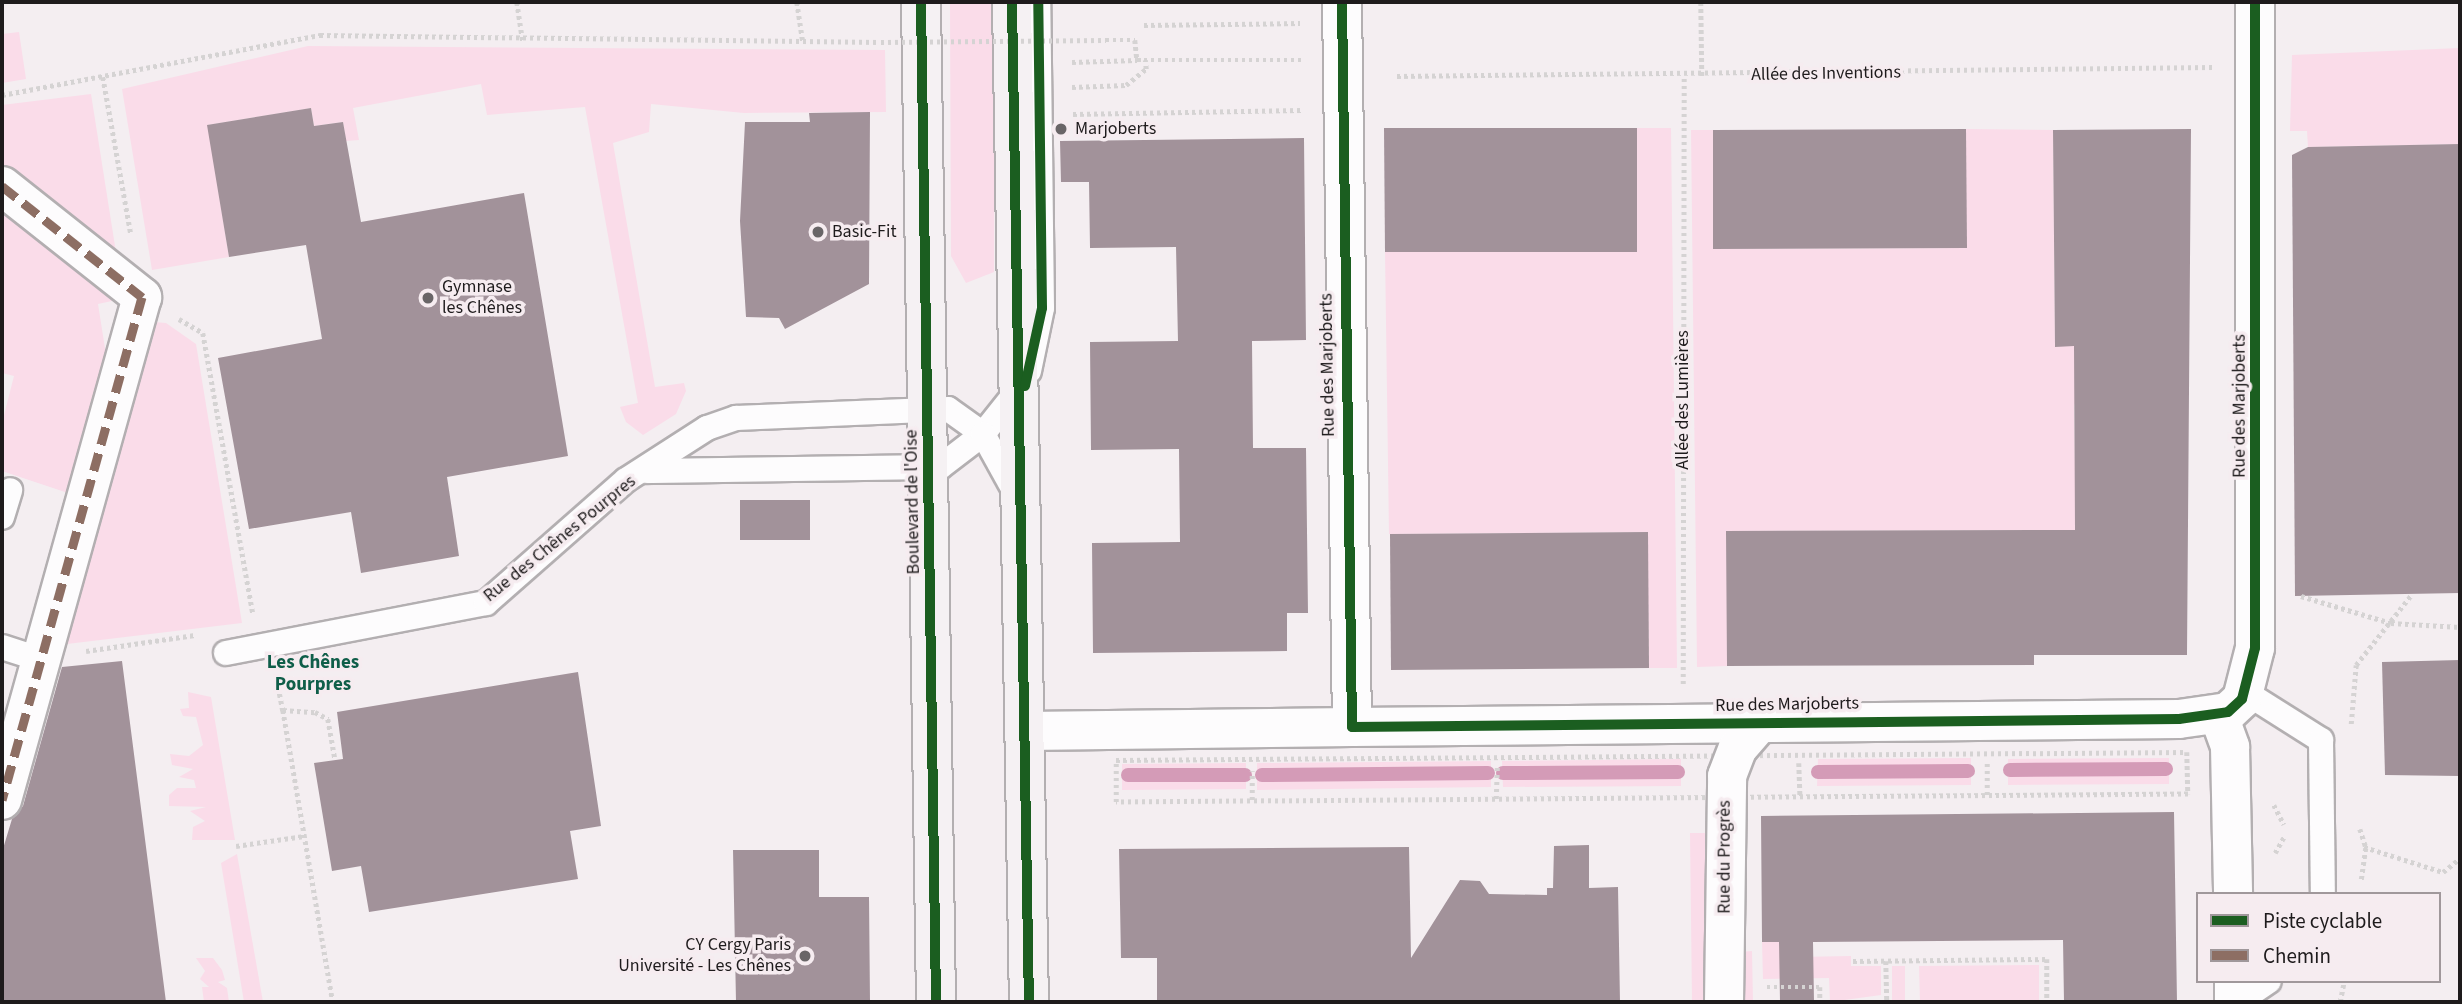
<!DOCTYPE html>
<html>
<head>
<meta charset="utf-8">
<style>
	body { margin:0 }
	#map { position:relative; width:2462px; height:1004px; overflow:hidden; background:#f4eef1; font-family:"Source Sans 3",sans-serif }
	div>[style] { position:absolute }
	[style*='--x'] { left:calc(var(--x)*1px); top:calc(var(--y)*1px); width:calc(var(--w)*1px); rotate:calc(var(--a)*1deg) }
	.green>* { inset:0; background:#fadce9 }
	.stream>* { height:14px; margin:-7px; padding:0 7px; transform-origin:7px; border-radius:7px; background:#d49bb7 }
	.building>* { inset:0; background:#a2929a }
	.path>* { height:4.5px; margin-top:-2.25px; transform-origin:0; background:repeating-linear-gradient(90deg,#d5d3d3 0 3.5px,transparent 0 7px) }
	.roads { filter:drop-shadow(2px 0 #b3afb1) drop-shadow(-2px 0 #b3afb1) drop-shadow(0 2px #b3afb1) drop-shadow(0 -2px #b3afb1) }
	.lane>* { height:24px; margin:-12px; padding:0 12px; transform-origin:12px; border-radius:12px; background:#fdfcfd }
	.street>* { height:38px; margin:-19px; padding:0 19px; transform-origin:19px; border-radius:19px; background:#fdfcfd }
	.secondary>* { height:38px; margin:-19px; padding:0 19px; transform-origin:19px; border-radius:19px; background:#f5f1f3 }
	.path-bridge>* { height:4.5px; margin-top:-2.25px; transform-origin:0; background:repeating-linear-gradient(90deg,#d5d3d3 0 3.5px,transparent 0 7px) }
	.quiet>* { height:9px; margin-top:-4.5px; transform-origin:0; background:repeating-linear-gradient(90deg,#8d6e63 0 18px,transparent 0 27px) }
	.cycleway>* { height:10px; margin:-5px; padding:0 5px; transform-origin:5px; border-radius:5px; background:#1b5e20 }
	.dots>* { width:19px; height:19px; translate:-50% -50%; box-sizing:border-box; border:4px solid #f6ecf0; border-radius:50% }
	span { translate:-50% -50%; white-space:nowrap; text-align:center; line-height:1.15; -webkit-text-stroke:7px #f6ecf0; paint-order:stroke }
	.street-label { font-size:18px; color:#1e1b1c }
	.poi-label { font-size:18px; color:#1e1b1c }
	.left { translate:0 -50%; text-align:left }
	.right { translate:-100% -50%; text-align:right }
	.neighbourhood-label { font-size:19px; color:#0f5e49; font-weight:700 }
	.frame { position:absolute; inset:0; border:4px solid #1e1b1c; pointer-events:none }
	.legend { position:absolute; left:2196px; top:892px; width:245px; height:91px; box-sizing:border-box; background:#f6ecf0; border:2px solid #a0989b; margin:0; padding:9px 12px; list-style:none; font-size:21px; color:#1e1b1c }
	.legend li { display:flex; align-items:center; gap:14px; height:35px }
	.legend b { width:35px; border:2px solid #a0989b }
</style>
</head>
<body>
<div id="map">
	<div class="green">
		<div style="clip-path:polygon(950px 2px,995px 2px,994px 272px,966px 283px,951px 256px)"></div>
		<div style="clip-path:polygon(19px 32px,26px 79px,2px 83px,2px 34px)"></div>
		<div style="clip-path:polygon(308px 46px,885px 50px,886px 112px,744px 113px,651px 104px,649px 132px,613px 143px,655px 387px,684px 383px,686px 391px,676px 414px,643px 435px,626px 422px,620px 407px,638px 403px,585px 107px,487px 115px,481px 84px,353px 108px,359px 140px,346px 141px,343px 122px,314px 126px,311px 108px,208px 125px,229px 257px,152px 270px,122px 89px)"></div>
		<div style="clip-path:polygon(2460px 48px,2460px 144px,2308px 147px,2307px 131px,2290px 131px,2292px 55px)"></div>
		<div style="clip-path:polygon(91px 94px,118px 265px,2px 172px,2px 105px)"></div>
		<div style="clip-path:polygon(1637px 128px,1671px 128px,1677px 668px,1649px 668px,1647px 532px,1389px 534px,1385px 252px,1637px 252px)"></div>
		<div style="clip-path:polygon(1966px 129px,2053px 130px,2055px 346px,2093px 346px,2074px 406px,2075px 466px,2088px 530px,1727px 531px,1727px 666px,1697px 667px,1691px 130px,1713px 130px,1714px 249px,1966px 248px)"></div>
		<div style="clip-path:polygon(2px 205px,121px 299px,98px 304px,110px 380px,77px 496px,2px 471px,2px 423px,14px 376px,2px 373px)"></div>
		<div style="clip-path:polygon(154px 322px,166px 323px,196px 344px,242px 623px,67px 644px)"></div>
		<div style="clip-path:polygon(188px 692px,211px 697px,235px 840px,192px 840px,193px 827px,205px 821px,190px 811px,206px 807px,169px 806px,169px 795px,177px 788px,196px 788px,194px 780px,179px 777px,193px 769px,172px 765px,170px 754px,189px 756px,203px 745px,196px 717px,183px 716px,180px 709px,189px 708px)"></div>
		<div style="clip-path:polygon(1971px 758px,1971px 785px,1817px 786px,1818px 759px)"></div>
		<div style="clip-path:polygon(2169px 758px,2169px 784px,2008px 785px,2008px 759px)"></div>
		<div style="clip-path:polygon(1681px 759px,1681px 786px,1503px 787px,1502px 761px)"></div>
		<div style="clip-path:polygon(1491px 761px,1491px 787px,1257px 790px,1257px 763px)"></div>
		<div style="clip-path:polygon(1246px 763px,1246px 789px,1122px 790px,1122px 764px)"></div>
		<div style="clip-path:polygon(1690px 833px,1709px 833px,1710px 1002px,1692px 1002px)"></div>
		<div style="clip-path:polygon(237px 854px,263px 1002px,244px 1002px,221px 863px)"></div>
		<div style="clip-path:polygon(1762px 942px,1797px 942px,1797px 957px,1851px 956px,1851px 966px,1881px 966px,1881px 995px,1830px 1002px,1829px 978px,1763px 979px)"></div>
		<div style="clip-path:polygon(1752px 951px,1753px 1002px,1740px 1002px,1738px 952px)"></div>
		<div style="clip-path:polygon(196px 958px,213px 958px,222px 970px,225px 980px,218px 982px,227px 988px,229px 1002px,204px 1002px,202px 987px,209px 987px,200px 979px,205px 971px)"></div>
		<div style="clip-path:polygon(2039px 965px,2039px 1002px,1920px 1002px,1919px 966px)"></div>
		<div style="clip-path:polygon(1892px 966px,1905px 966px,1905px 1002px,1892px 1002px)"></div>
	</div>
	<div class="stream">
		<div style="--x:2010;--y:770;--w:156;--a:-0.4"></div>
		<div style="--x:1818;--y:772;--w:150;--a:-0.4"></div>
		<div style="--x:1503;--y:773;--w:175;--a:-0.3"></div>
		<div style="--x:1128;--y:775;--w:117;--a:0"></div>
		<div style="--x:1262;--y:775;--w:226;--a:-0.5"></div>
	</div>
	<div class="building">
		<div style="clip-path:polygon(311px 108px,314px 126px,343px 122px,361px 222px,524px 193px,568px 456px,447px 477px,459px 556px,361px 573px,351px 512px,249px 529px,218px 358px,322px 339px,306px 245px,229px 257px,207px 125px)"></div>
		<div style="clip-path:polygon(870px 112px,869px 284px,785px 329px,779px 318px,746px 317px,740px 221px,745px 122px,810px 122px,809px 113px)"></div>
		<div style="clip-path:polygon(1384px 128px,1637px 128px,1637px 252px,1385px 252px)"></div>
		<div style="clip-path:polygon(1966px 129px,1967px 248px,1713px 249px,1713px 130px)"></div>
		<div style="clip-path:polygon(2191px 129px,2187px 655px,2034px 655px,2034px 665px,1727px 666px,1726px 531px,2075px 530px,2074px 346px,2055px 347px,2053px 130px)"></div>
		<div style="clip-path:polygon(1304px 138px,1306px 340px,1252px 341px,1253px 448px,1306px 448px,1308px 613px,1287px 613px,1287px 651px,1093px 653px,1092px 543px,1180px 542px,1179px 449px,1091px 450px,1090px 342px,1178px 341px,1176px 247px,1090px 248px,1089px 182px,1061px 182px,1060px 141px)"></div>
		<div style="clip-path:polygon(2460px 144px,2460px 593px,2295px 596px,2292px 155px,2308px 147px)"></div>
		<div style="clip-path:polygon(740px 500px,810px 500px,810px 540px,740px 540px)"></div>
		<div style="clip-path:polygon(1648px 532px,1649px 668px,1391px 670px,1390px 534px)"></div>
		<div style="clip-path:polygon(2460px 660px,2460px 776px,2385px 775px,2382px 662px)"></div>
		<div style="clip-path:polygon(122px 661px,166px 1002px,2px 1002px,2px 852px,12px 819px,23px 806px,62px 667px)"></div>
		<div style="clip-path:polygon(578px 672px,601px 826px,570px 831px,578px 879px,369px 912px,361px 866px,332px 871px,314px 763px,343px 759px,337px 712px)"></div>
		<div style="clip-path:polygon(2174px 812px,2177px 1002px,2064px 1002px,2063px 940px,1813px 942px,1814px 1002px,1780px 1002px,1779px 942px,1762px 942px,1761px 816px)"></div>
		<div style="clip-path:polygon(1589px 845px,1589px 888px,1618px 887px,1620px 1002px,1157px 1002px,1157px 958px,1121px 958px,1119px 849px,1409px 847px,1411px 958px,1460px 880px,1480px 881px,1489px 894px,1547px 895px,1547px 888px,1553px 888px,1554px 846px)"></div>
		<div style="clip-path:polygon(733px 850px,819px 850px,819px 897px,869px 897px,870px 1002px,736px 1002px)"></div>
	</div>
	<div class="path">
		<div style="--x:517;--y:2;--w:40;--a:81.5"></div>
		<div style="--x:797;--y:2;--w:40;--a:81.5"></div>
		<div style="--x:1701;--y:2;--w:74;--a:89.2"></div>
		<div style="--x:1144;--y:25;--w:156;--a:-0.7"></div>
		<div style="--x:1106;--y:40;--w:29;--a:0"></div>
		<div style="--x:1135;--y:40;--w:20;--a:84"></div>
		<div style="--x:1137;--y:60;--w:164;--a:0"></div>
		<div style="--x:1072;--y:62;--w:65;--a:-1.8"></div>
		<div style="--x:1397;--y:76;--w:816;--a:-0.63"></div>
		<div style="--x:103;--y:77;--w:159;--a:79.9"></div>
		<div style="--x:1072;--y:87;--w:54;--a:-2.1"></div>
		<div style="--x:1126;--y:85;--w:26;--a:-39"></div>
		<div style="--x:1146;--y:69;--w:9;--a:-96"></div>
		<div style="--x:2;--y:95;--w:324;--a:-10.7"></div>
		<div style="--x:320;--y:35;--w:560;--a:0.72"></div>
		<div style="--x:1073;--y:114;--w:229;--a:-1"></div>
		<div style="--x:179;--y:319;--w:28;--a:30"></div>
		<div style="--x:203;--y:333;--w:286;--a:79.9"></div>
		<div style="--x:2301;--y:596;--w:94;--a:16.7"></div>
		<div style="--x:2391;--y:623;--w:69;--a:3.3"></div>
		<div style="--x:86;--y:651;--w:110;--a:-8.4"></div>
		<div style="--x:277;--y:680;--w:31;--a:79"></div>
		<div style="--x:283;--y:710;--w:32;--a:4"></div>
		<div style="--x:315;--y:712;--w:15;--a:28"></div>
		<div style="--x:328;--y:719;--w:40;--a:80"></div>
		<div style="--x:1683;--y:684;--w:607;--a:-89.91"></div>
		<div style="--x:283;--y:710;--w:296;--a:80.3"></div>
		<div style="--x:2351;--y:724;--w:59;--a:-85.2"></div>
		<div style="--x:2356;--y:665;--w:90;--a:-51.7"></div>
		<div style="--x:2187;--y:752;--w:42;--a:88.6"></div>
		<div style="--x:2188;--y:794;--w:1072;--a:179.57"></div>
		<div style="--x:1116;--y:802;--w:42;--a:-90"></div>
		<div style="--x:1116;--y:760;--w:1071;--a:-0.43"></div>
		<div style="--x:1799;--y:763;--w:34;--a:88"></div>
		<div style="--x:1987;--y:795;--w:34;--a:-90"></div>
		<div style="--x:1496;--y:799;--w:34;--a:-88"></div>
		<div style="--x:1252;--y:800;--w:29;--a:-90"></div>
		<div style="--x:2274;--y:805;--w:22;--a:63"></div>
		<div style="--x:2360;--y:829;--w:20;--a:72"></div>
		<div style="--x:2366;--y:848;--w:34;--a:98"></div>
		<div style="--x:236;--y:846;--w:69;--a:-8.4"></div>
		<div style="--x:2364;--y:847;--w:83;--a:17.6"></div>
		<div style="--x:2443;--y:872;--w:22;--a:-39"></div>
		<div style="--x:2275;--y:853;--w:18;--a:-61"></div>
		<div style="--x:1853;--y:961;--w:194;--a:-0.6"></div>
		<div style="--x:2047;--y:959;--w:43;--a:90"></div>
		<div style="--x:1886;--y:961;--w:41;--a:88.6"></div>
		<div style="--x:1767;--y:987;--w:53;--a:0"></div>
		<div style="--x:1820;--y:987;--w:15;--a:90"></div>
		<div style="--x:2340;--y:1002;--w:21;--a:-79"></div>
	</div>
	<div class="roads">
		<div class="lane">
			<div style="--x:1029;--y:371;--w:64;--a:-78.3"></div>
			<div style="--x:1042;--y:308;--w:306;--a:-90.7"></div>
			<div style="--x:647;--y:471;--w:293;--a:-0.8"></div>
			<div style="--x:940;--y:467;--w:54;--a:-37.5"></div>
			<div style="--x:983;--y:434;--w:56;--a:-51.5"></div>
			<div style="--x:2;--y:517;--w:28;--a:-73"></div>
			<div style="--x:2;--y:647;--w:33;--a:18"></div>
			<div style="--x:226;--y:653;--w:265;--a:-10.9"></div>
			<div style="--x:486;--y:603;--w:186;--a:-41.3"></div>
			<div style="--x:626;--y:480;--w:96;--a:-32.7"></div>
			<div style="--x:707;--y:428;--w:31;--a:-19"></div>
			<div style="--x:736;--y:418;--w:212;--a:-2.4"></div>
			<div style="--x:948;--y:409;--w:43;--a:35.5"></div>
			<div style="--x:983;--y:434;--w:66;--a:61.1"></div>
			<div style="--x:2245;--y:692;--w:90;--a:32.3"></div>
			<div style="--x:2321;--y:740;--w:154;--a:89.3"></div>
			<div style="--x:2238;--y:1002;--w:37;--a:-34"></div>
		</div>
		<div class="street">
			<div style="--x:1342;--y:2;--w:725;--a:89.21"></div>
			<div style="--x:1352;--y:727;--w:827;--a:-0.55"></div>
			<div style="--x:2179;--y:719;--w:49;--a:-8.1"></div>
			<div style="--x:2228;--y:712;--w:19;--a:-43"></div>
			<div style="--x:2242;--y:699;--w:53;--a:-75.7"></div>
			<div style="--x:2255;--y:648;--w:646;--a:-90"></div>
			<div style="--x:2;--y:186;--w:179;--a:38.4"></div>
			<div style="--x:142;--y:297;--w:522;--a:105.55"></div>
			<div style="--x:2219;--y:716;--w:33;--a:70"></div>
			<div style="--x:2230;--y:747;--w:147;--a:88.8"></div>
			<div style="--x:1027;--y:731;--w:325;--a:-0.7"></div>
			<div style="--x:2234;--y:981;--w:21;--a:90"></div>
			<div style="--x:1724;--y:1002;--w:226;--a:-89.2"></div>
			<div style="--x:1727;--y:776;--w:30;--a:-69"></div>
			<div style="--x:1738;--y:748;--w:33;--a:-49"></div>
		</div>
		<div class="secondary">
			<div style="--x:921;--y:2;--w:1000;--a:89.14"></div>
			<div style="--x:1012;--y:2;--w:1000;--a:89.03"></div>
		</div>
	</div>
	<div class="path-bridge">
		<div style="--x:881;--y:42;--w:225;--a:-0.5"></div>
	</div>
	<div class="quiet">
		<div style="--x:2;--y:186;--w:179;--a:38.4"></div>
		<div style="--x:142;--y:297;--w:522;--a:105.55"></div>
	</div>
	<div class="cycleway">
		<div style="--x:921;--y:2;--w:1000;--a:89.14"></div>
		<div style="--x:1012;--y:2;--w:1000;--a:89.03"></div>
		<div style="--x:1342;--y:2;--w:725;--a:89.21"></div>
		<div style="--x:1352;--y:727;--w:827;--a:-0.55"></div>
		<div style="--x:2179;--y:719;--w:49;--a:-8.1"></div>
		<div style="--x:2228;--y:712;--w:19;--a:-43"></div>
		<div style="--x:2242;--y:699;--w:53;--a:-75.7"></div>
		<div style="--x:2255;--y:648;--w:646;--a:-90"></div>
		<div style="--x:1025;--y:386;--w:80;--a:-77.7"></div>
		<div style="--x:1042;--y:308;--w:306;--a:-90.7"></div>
	</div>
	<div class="dots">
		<div style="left:1061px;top:129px;background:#696567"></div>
		<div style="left:818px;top:232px;background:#696567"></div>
		<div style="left:428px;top:298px;background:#696567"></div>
		<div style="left:805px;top:956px;background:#696567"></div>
	</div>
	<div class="street-label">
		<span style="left:1826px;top:74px;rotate:-1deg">Allée des Inventions</span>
		<span style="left:1328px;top:365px;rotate:-91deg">Rue des Marjoberts</span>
		<span style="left:1683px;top:400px;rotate:-90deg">Allée des Lumières</span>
		<span style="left:2240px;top:406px;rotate:-90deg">Rue des Marjoberts</span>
		<span style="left:913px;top:502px;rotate:-91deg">Boulevard de l'Oise</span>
		<span style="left:560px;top:539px;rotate:-39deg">Rue des Chênes Pourpres</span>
		<span style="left:1787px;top:705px;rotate:-1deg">Rue des Marjoberts</span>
		<span style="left:1725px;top:857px;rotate:-90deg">Rue du Progrès</span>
	</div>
	<div class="poi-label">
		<span class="left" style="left:1075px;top:129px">Marjoberts</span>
		<span class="left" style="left:832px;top:232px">Basic-Fit</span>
		<span class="left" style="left:442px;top:298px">Gymnase<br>les Chênes</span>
		<span class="right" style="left:791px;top:956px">CY Cergy Paris<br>Université - Les Chênes</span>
	</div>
	<div class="neighbourhood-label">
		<span style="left:313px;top:674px">Les Chênes<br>Pourpres</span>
	</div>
	<div class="frame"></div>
	<ul class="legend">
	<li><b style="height:9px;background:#1b5e20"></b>Piste cyclable</li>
	<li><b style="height:9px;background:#8d6e63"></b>Chemin</li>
	</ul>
</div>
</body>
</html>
